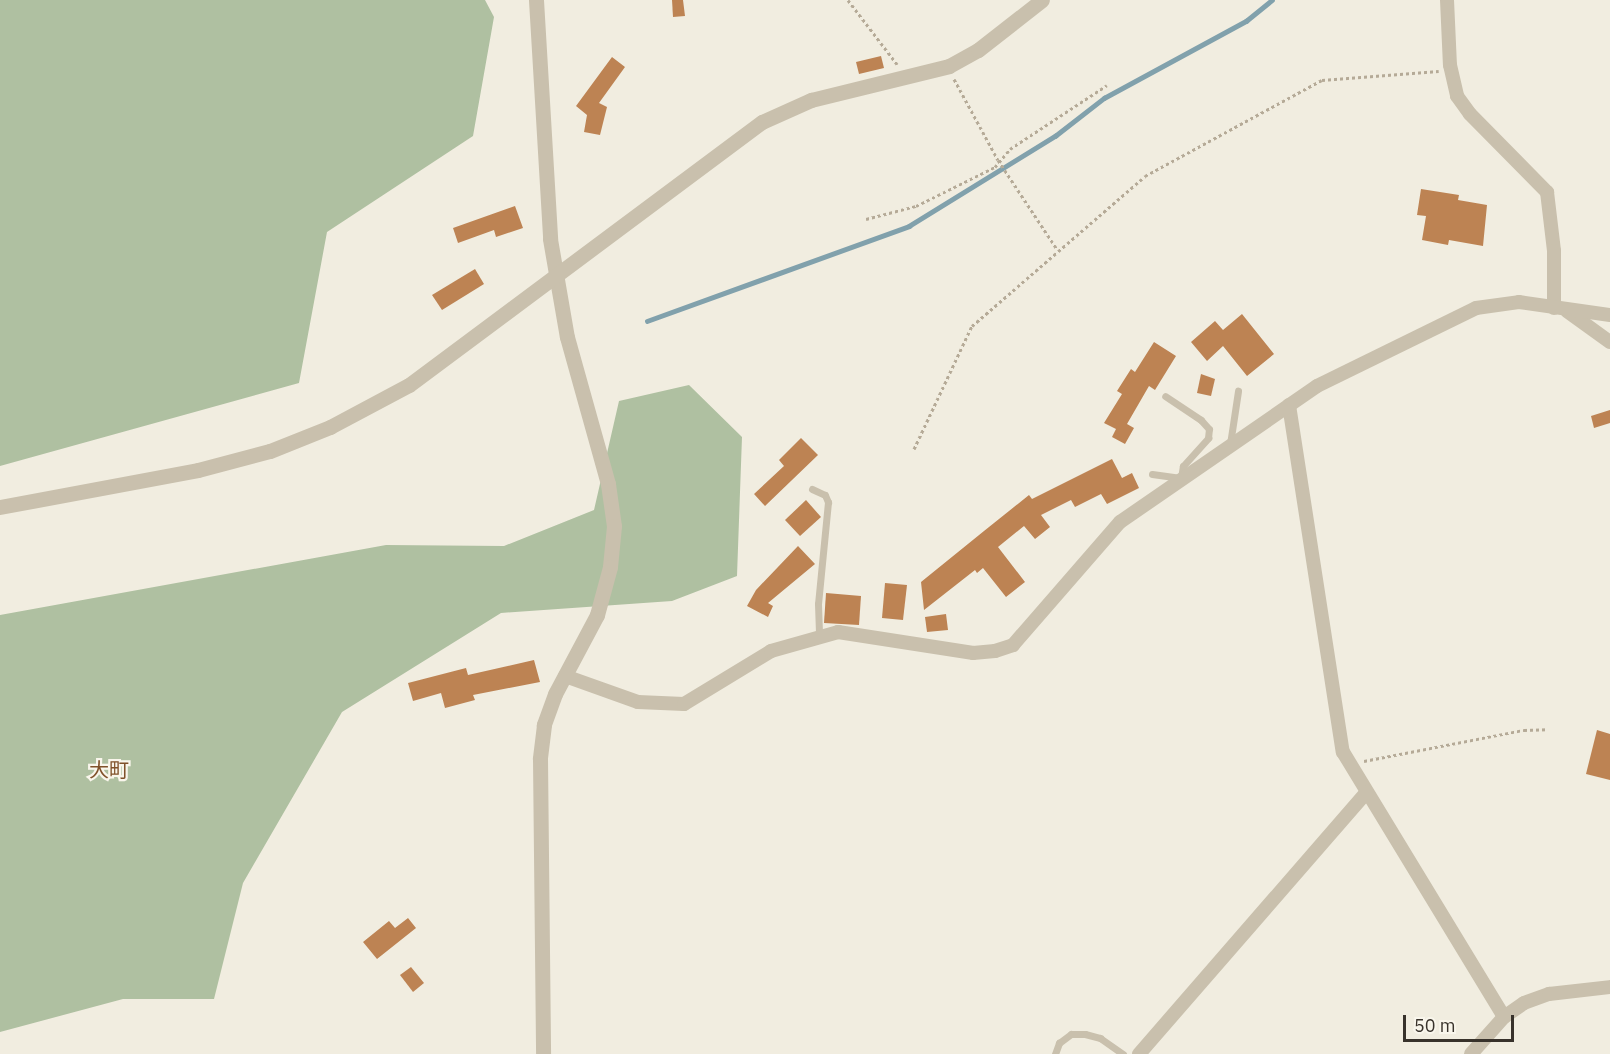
<!DOCTYPE html>
<html>
<head>
<meta charset="utf-8">
<style>
	body { margin:0 }
	#map { position:relative; width:1610px; height:1054px; overflow:hidden; background:#f1ede0; font-family:"IBM Plex Sans","Noto Sans JP",sans-serif }
	div>[style] { position:absolute }
	[style*='--x'] { left:calc(var(--x)*1px); top:calc(var(--y)*1px); width:calc(var(--w)*1px); rotate:calc(var(--a)*1deg) }
	.green>* { inset:0; background:#afc0a1 }
	.stream>* { height:4.5px; margin:-2.25px; padding:0 2.25px; transform-origin:2.25px; border-radius:2.25px; background:#81a1ac }
	.building>* { inset:0; background:#bd8353 }
	.path>* { height:3px; margin-top:-1.5px; transform-origin:0; background:repeating-linear-gradient(90deg,#b5aa97 0 3px,transparent 0 6px) }
	.service>* { height:7px; margin:-3.5px; padding:0 3.5px; transform-origin:3.5px; border-radius:3.5px; background:#c9c0ad }
	.minor>* { height:14px; margin:-7px; padding:0 7px; transform-origin:7px; border-radius:7px; background:#c9c0ad }
	.tertiary>* { height:15px; margin:-7.5px; padding:0 7.5px; transform-origin:7.5px; border-radius:7.5px; background:#c9c0ad }
	span { translate:-50% -50%; white-space:nowrap; text-align:center; line-height:1.15; -webkit-text-stroke:4.5px #f9f6ec; paint-order:stroke }
	.quarter-label { font-size:20px; color:#80512a }
	.scale { position:absolute; left:1403px; top:1015px; width:111px; height:27px; box-sizing:border-box; border:3px solid #38322b; border-top:0; padding-left:8px; font-size:18px; line-height:21px; white-space:nowrap; color:#38322b; -webkit-text-stroke:4px #f9f6ec; paint-order:stroke }
</style>
</head>
<body>
<div id="map">
	<div class="green">
		<div style="clip-path:polygon(0 0,485px 0,494px 17px,473px 136px,327px 232px,299px 383px,0 466px)"></div>
		<div style="clip-path:polygon(689px 385px,742px 437px,737px 576px,672px 601px,501px 613px,342px 712px,243px 883px,214px 999px,123px 999px,0 1032px,0 615px,386px 545px,504px 546px,594px 510px,619px 401px)"></div>
	</div>
	<div class="stream">
		<div style="--x:647;--y:321;--w:279;--a:-19.9"></div>
		<div style="--x:909;--y:226;--w:172;--a:-31.7"></div>
		<div style="--x:1055;--y:136;--w:62;--a:-37.8"></div>
		<div style="--x:1104;--y:98;--w:162;--a:-28.5"></div>
		<div style="--x:1246;--y:21;--w:33;--a:-39"></div>
	</div>
	<div class="building">
		<div style="clip-path:polygon(672px 0,683px 0,685px 16px,673px 17px)"></div>
		<div style="clip-path:polygon(881px 56px,884px 68px,859px 74px,856px 62px)"></div>
		<div style="clip-path:polygon(612px 57px,625px 67px,599px 103px,607px 107px,600px 135px,584px 132px,587px 115px,576px 106px)"></div>
		<div style="clip-path:polygon(1421px 189px,1459px 195px,1458px 200px,1487px 205px,1483px 246px,1449px 240px,1448px 245px,1422px 240px,1426px 216px,1417px 215px)"></div>
		<div style="clip-path:polygon(515px 206px,523px 228px,496px 237px,494px 230px,458px 243px,453px 228px)"></div>
		<div style="clip-path:polygon(475px 269px,484px 284px,442px 310px,432px 295px)"></div>
		<div style="clip-path:polygon(1242px 314px,1274px 354px,1247px 376px,1223px 346px,1207px 361px,1191px 342px,1215px 321px,1223px 330px)"></div>
		<div style="clip-path:polygon(1154px 342px,1176px 356px,1155px 390px,1149px 386px,1127px 424px,1134px 428px,1125px 444px,1112px 437px,1116px 429px,1104px 423px,1122px 394px,1117px 391px,1131px 369px,1135px 372px)"></div>
		<div style="clip-path:polygon(1201px 374px,1215px 379px,1211px 396px,1197px 393px)"></div>
		<div style="clip-path:polygon(1610px 410px,1610px 423px,1594px 428px,1591px 416px)"></div>
		<div style="clip-path:polygon(801px 438px,818px 455px,765px 506px,754px 494px,784px 466px,779px 460px)"></div>
		<div style="clip-path:polygon(1112px 459px,1122px 478px,1132px 473px,1139px 488px,1107px 504px,1101px 494px,1075px 507px,1071px 500px,1041px 515px,1050px 527px,1035px 539px,1024px 526px,998px 547px,1025px 582px,1006px 597px,983px 568px,977px 573px,975px 570px,924px 610px,921px 582px,984px 531px,1029px 495px,1032px 499px)"></div>
		<div style="clip-path:polygon(806px 500px,821px 517px,800px 536px,785px 520px)"></div>
		<div style="clip-path:polygon(798px 546px,815px 564px,768px 603px,773px 606px,768px 617px,747px 606px,756px 590px)"></div>
		<div style="clip-path:polygon(885px 583px,907px 585px,903px 620px,882px 618px)"></div>
		<div style="clip-path:polygon(826px 593px,861px 596px,859px 625px,824px 623px)"></div>
		<div style="clip-path:polygon(946px 614px,948px 630px,927px 632px,925px 617px)"></div>
		<div style="clip-path:polygon(534px 660px,540px 682px,473px 695px,475px 700px,445px 708px,441px 693px,413px 701px,408px 683px,466px 668px,468px 675px)"></div>
		<div style="clip-path:polygon(1597px 730px,1610px 734px,1610px 780px,1586px 774px)"></div>
		<div style="clip-path:polygon(408px 918px,416px 928px,377px 959px,363px 942px,389px 921px,395px 928px)"></div>
		<div style="clip-path:polygon(411px 967px,424px 983px,413px 992px,400px 975px)"></div>
	</div>
	<div class="path">
		<div style="--x:848;--y:0;--w:81;--a:52.6"></div>
		<div style="--x:954;--y:79;--w:92;--a:61.5"></div>
		<div style="--x:998;--y:160;--w:107;--a:56.5"></div>
		<div style="--x:866;--y:219;--w:52;--a:-14.6"></div>
		<div style="--x:916;--y:206;--w:88;--a:-26.3"></div>
		<div style="--x:995;--y:167;--w:23;--a:-50"></div>
		<div style="--x:1010;--y:149;--w:116;--a:-33.4"></div>
		<div style="--x:914;--y:449;--w:136;--a:-64.8"></div>
		<div style="--x:972;--y:326;--w:229;--a:-40.9"></div>
		<div style="--x:1145;--y:176;--w:201;--a:-28.5"></div>
		<div style="--x:1322;--y:80;--w:117;--a:-4.4"></div>
		<div style="--x:1364;--y:761;--w:163;--a:-11"></div>
		<div style="--x:1524;--y:730;--w:24;--a:-2"></div>
	</div>
	<div class="service">
		<div style="--x:1230;--y:444;--w:54;--a:-81.4"></div>
		<div style="--x:1152;--y:474;--w:29;--a:8"></div>
		<div style="--x:1181;--y:478;--w:12;--a:-81"></div>
		<div style="--x:1183;--y:466;--w:38;--a:-48"></div>
		<div style="--x:1208;--y:438;--w:9;--a:-84"></div>
		<div style="--x:1209;--y:429;--w:12;--a:-132"></div>
		<div style="--x:1201;--y:420;--w:43;--a:-146.3"></div>
		<div style="--x:812;--y:489;--w:14;--a:25"></div>
		<div style="--x:825;--y:495;--w:8;--a:67"></div>
		<div style="--x:828;--y:502;--w:102;--a:95.6"></div>
		<div style="--x:818;--y:604;--w:32;--a:88"></div>
		<div style="--x:1055;--y:1054;--w:12;--a:-70"></div>
		<div style="--x:1059;--y:1043;--w:15;--a:-37"></div>
		<div style="--x:1071;--y:1034;--w:14;--a:0"></div>
		<div style="--x:1085;--y:1034;--w:16;--a:15"></div>
		<div style="--x:1100;--y:1038;--w:28;--a:35"></div>
	</div>
	<div class="minor">
		<div style="--x:1447;--y:0;--w:65;--a:87.4"></div>
		<div style="--x:1450;--y:65;--w:32;--a:77"></div>
		<div style="--x:1457;--y:96;--w:22;--a:54"></div>
		<div style="--x:1470;--y:114;--w:110;--a:45.4"></div>
		<div style="--x:1547;--y:192;--w:59;--a:83.2"></div>
		<div style="--x:1554;--y:251;--w:57;--a:90"></div>
		<div style="--x:1567;--y:311;--w:53;--a:35.8"></div>
		<div style="--x:1289;--y:405;--w:351;--a:81.2"></div>
		<div style="--x:1343;--y:752;--w:310;--a:58.7"></div>
		<div style="--x:565;--y:676;--w:77;--a:19.6"></div>
		<div style="--x:638;--y:702;--w:46;--a:2.5"></div>
		<div style="--x:684;--y:704;--w:102;--a:-31.3"></div>
		<div style="--x:771;--y:651;--w:70;--a:-15.8"></div>
		<div style="--x:838;--y:632;--w:137;--a:8.8"></div>
		<div style="--x:973;--y:653;--w:22;--a:-5"></div>
		<div style="--x:995;--y:651;--w:19;--a:-18"></div>
		<div style="--x:1013;--y:645;--w:163;--a:-49"></div>
		<div style="--x:1120;--y:522;--w:239;--a:-34.6"></div>
		<div style="--x:1317;--y:386;--w:177;--a:-26.1"></div>
		<div style="--x:1476;--y:308;--w:43;--a:-7.9"></div>
		<div style="--x:1519;--y:302;--w:92;--a:8.1"></div>
		<div style="--x:1139;--y:1054;--w:347;--a:-49"></div>
		<div style="--x:1471;--y:1054;--w:50;--a:-48.3"></div>
		<div style="--x:1504;--y:1017;--w:24;--a:-35"></div>
		<div style="--x:1524;--y:1003;--w:27;--a:-20"></div>
		<div style="--x:1549;--y:994;--w:61;--a:-6.5"></div>
	</div>
	<div class="tertiary">
		<div style="--x:536;--y:0;--w:239;--a:86.6"></div>
		<div style="--x:550;--y:239;--w:99;--a:80.2"></div>
		<div style="--x:567;--y:337;--w:153;--a:74.4"></div>
		<div style="--x:608;--y:484;--w:42;--a:81.9"></div>
		<div style="--x:614;--y:526;--w:41;--a:95.6"></div>
		<div style="--x:610;--y:567;--w:50;--a:105.2"></div>
		<div style="--x:597;--y:615;--w:89;--a:118"></div>
		<div style="--x:555;--y:694;--w:33;--a:110"></div>
		<div style="--x:544;--y:725;--w:34;--a:97"></div>
		<div style="--x:540;--y:759;--w:295;--a:89.4"></div>
		<div style="--x:0;--y:507;--w:201;--a:-10.6"></div>
		<div style="--x:198;--y:470;--w:74;--a:-14.8"></div>
		<div style="--x:270;--y:451;--w:65;--a:-21.8"></div>
		<div style="--x:330;--y:427;--w:89;--a:-28"></div>
		<div style="--x:409;--y:385;--w:440;--a:-36.7"></div>
		<div style="--x:762;--y:122;--w:54;--a:-24.2"></div>
		<div style="--x:811;--y:100;--w:142;--a:-13.8"></div>
		<div style="--x:949;--y:66;--w:33;--a:-29"></div>
		<div style="--x:978;--y:50;--w:81;--a:-38"></div>
	</div>
	<div class="quarter-label">
		<span style="left:109px;top:769px">大町</span>
	</div>
	<div class="scale">50 m</div>
</div>
</body>
</html>
